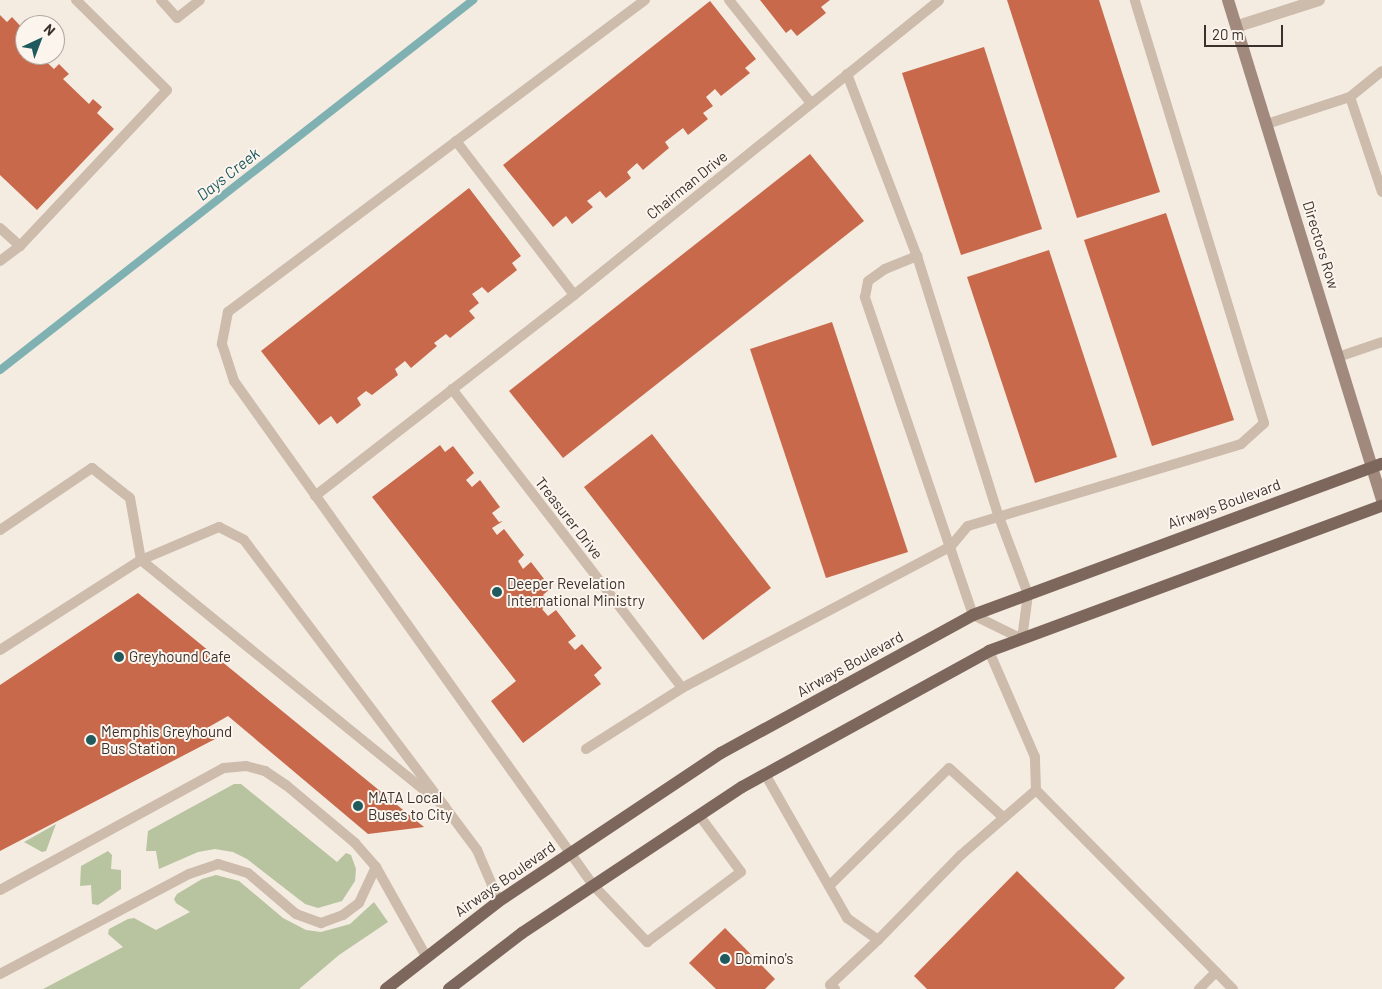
<!DOCTYPE html>
<html>
<head>
<meta charset="utf-8">
<style>
	body { margin:0 }
	#map { position:relative; width:1382px; height:989px; overflow:hidden; background:#f4ebe1; font-family:Barlow,sans-serif }
	div>[style] { position:absolute }
	[style*='--x'] { left:calc(var(--x)*1px); top:calc(var(--y)*1px); width:calc(var(--w)*1px); rotate:calc(var(--a)*1deg) }
	.green>* { inset:0; background:#b8c4a0 }
	.stream>* { height:8px; margin:-4px; padding:0 4px; transform-origin:4px; border-radius:4px; background:#7fb0b2 }
	.building>* { inset:0; background:#c8694b }
	.lane>* { height:10px; margin:-5px; padding:0 5px; transform-origin:5px; border-radius:5px; background:#cdbbac }
	.street>* { height:12px; margin:-6px; padding:0 6px; transform-origin:6px; border-radius:6px; background:#cdbbac }
	.secondary>* { height:12px; margin:-6px; padding:0 6px; transform-origin:6px; border-radius:6px; background:#a18a7d }
	.primary>* { height:12px; margin:-6px; padding:0 6px; transform-origin:6px; border-radius:6px; background:#7d675c }
	.dots>* { width:14px; height:14px; translate:-50% -50%; box-sizing:border-box; border:2px solid #fbf5ee; border-radius:50% }
	span { translate:-50% -50%; white-space:nowrap; text-align:center; line-height:1.15; -webkit-text-stroke:4px #fbf5ee; paint-order:stroke }
	.street-label { font-size:15px; color:#3b302b }
	.poi-label { font-size:15px; color:#3b302b }
	.left { translate:0 -50%; text-align:left }
	.water-label { font-size:16px; color:#1f5a5e; font-style:italic }
	.north { position:absolute; left:15px; top:15px; width:50px; height:50px; box-sizing:border-box; background:#fbf5ee; border:1px solid #aea6a0; border-radius:50%; rotate:43deg; font-size:14px; font-weight:700; line-height:20px; text-align:center; color:#3b302b }
	.north::after { content:''; display:block; margin:auto; width:18px; height:22px; background:#1f5a5e; clip-path:polygon(50% 0,100% 100%,50% 72%,0 100%) }
	.scale { position:absolute; left:1204px; top:25px; width:79px; height:22px; box-sizing:border-box; border:2px solid #3b302b; border-top:0; padding-left:6px; font-size:15px; line-height:18px; white-space:nowrap; color:#3b302b; -webkit-text-stroke:4px #fbf5ee; paint-order:stroke }
</style>
</head>
<body>
<div id="map">
	<div class="green">
		<div style="clip-path:polygon(234px 784px,241px 784px,337px 862px,346px 853px,351px 855px,356px 869px,355px 881px,342px 901px,318px 908px,305px 904px,247px 859px,233px 852px,215px 849px,198px 852px,159px 869px,156px 851px,146px 851px,148px 831px)"></div>
		<div style="clip-path:polygon(56px 824px,46px 851px,42px 852px,24px 842px)"></div>
		<div style="clip-path:polygon(108px 851px,112px 855px,111px 869px,121px 870px,121px 889px,98px 905px,92px 904px,91px 885px,80px 886px,81px 866px)"></div>
		<div style="clip-path:polygon(216px 875px,239px 881px,283px 918px,306px 930px,321px 932px,350px 924px,374px 902px,388px 922px,339px 955px,299px 989px,43px 989px,123px 947px,108px 934px,109px 929px,128px 919px,134px 918px,156px 930px,190px 912px,176px 903px,174px 899px,177px 894px,202px 879px)"></div>
	</div>
	<div class="stream">
		<div style="--x:0;--y:370;--w:601;--a:-38.03"></div>
	</div>
	<div class="building">
		<div style="clip-path:polygon(760px 0,830px 0,821px 7px,826px 13px,797px 36px,791px 29px,786px 33px)"></div>
		<div style="clip-path:polygon(1007px 0,1099px 0,1160px 192px,1077px 218px)"></div>
		<div style="clip-path:polygon(710px 1px,756px 59px,745px 68px,750px 73px,721px 96px,715px 89px,706px 97px,713px 106px,703px 113px,708px 119px,688px 135px,683px 128px,665px 142px,669px 148px,643px 170px,637px 163px,627px 172px,631px 178px,606px 198px,600px 191px,587px 201px,593px 207px,572px 224px,566px 216px,553px 227px,503px 165px)"></div>
		<div style="clip-path:polygon(0 15px,7px 22px,12px 17px,25px 31px,25px 55px,39px 55px,54px 69px,59px 64px,69px 74px,63px 79px,89px 104px,93px 99px,102px 107px,97px 113px,114px 129px,37px 210px,0 175px)"></div>
		<div style="clip-path:polygon(984px 47px,1042px 229px,961px 255px,902px 73px)"></div>
		<div style="clip-path:polygon(810px 154px,864px 221px,563px 458px,509px 391px)"></div>
		<div style="clip-path:polygon(469px 188px,521px 256px,512px 263px,517px 270px,488px 293px,482px 287px,472px 294px,479px 303px,469px 311px,475px 318px,450px 338px,446px 334px,434px 343px,437px 346px,411px 368px,405px 361px,395px 369px,398px 375px,372px 395px,366px 391px,357px 398px,361px 405px,337px 424px,331px 416px,319px 425px,261px 351px)"></div>
		<div style="clip-path:polygon(1166px 213px,1234px 420px,1152px 446px,1084px 240px)"></div>
		<div style="clip-path:polygon(1049px 250px,1117px 457px,1035px 483px,967px 277px)"></div>
		<div style="clip-path:polygon(832px 322px,908px 552px,826px 578px,750px 349px)"></div>
		<div style="clip-path:polygon(652px 434px,771px 588px,703px 640px,584px 487px)"></div>
		<div style="clip-path:polygon(440px 445px,445px 452px,453px 446px,474px 473px,466px 480px,472px 487px,480px 480px,500px 507px,492px 513px,499px 522px,503px 521px,492px 528px,497px 535px,504px 529px,524px 555px,518px 561px,523px 569px,531px 562px,551px 588px,543px 595px,550px 603px,542px 609px,548px 616px,556px 610px,576px 636px,568px 642px,575px 650px,582px 644px,602px 668px,594px 675px,601px 684px,523px 743px,491px 701px,516px 681px,372px 497px)"></div>
		<div style="clip-path:polygon(138px 593px,424px 827px,368px 834px,228px 716px,207px 728px,217px 738px,0 851px,0 685px)"></div>
		<div style="clip-path:polygon(1017px 871px,1125px 978px,1114px 989px,927px 989px,914px 976px)"></div>
		<div style="clip-path:polygon(725px 928px,775px 979px,765px 989px,716px 989px,689px 963px)"></div>
	</div>
	<div class="lane">
		<div style="--x:161;--y:0;--w:24;--a:48"></div>
		<div style="--x:177;--y:18;--w:29;--a:-38"></div>
		<div style="--x:645;--y:0;--w:521;--a:143.2"></div>
		<div style="--x:228;--y:312;--w:33;--a:101"></div>
		<div style="--x:222;--y:344;--w:39;--a:72"></div>
		<div style="--x:234;--y:381;--w:619;--a:54.54"></div>
		<div style="--x:593;--y:885;--w:79;--a:46.5"></div>
		<div style="--x:647;--y:942;--w:117;--a:-36.7"></div>
		<div style="--x:741;--y:872;--w:71;--a:-126.4"></div>
		<div style="--x:729;--y:0;--w:132;--a:51.5"></div>
		<div style="--x:847;--y:74;--w:195;--a:69"></div>
		<div style="--x:917;--y:256;--w:274;--a:72.6"></div>
		<div style="--x:999;--y:517;--w:82;--a:69.4"></div>
		<div style="--x:1028;--y:594;--w:45;--a:97.6"></div>
		<div style="--x:1022;--y:639;--w:55;--a:-153.9"></div>
		<div style="--x:973;--y:615;--w:336;--a:-108.8"></div>
		<div style="--x:865;--y:297;--w:16;--a:-79"></div>
		<div style="--x:868;--y:281;--w:21;--a:-35"></div>
		<div style="--x:885;--y:269;--w:35;--a:-22"></div>
		<div style="--x:1350;--y:97;--w:41;--a:-39.1"></div>
		<div style="--x:1267;--y:124;--w:87;--a:-18"></div>
		<div style="--x:1350;--y:97;--w:100;--a:71.4"></div>
		<div style="--x:456;--y:141;--w:194;--a:52.5"></div>
		<div style="--x:0;--y:228;--w:27;--a:42"></div>
		<div style="--x:0;--y:261;--w:25;--a:-37"></div>
		<div style="--x:20;--y:246;--w:214;--a:-46.7"></div>
		<div style="--x:167;--y:90;--w:128;--a:-135.3"></div>
		<div style="--x:1338;--y:357;--w:46;--a:-18.8"></div>
		<div style="--x:452;--y:389;--w:377;--a:52.4"></div>
		<div style="--x:315;--y:496;--w:328;--a:-37.8"></div>
		<div style="--x:574;--y:295;--w:469;--a:-38.9"></div>
		<div style="--x:0;--y:530;--w:111;--a:-34"></div>
		<div style="--x:92;--y:468;--w:48;--a:38.3"></div>
		<div style="--x:130;--y:498;--w:63;--a:79.9"></div>
		<div style="--x:141;--y:560;--w:85;--a:-22.9"></div>
		<div style="--x:219;--y:527;--w:28;--a:27"></div>
		<div style="--x:244;--y:540;--w:334;--a:53"></div>
		<div style="--x:0;--y:650;--w:167;--a:-32.6"></div>
		<div style="--x:141;--y:560;--w:392;--a:39.1"></div>
		<div style="--x:445;--y:807;--w:54;--a:53.3"></div>
		<div style="--x:477;--y:850;--w:56;--a:66.7"></div>
		<div style="--x:586;--y:749;--w:114;--a:-32.4"></div>
		<div style="--x:682;--y:688;--w:304;--a:-27.8"></div>
		<div style="--x:951;--y:546;--w:26;--a:-50"></div>
		<div style="--x:968;--y:526;--w:285;--a:-16.7"></div>
		<div style="--x:1241;--y:444;--w:31;--a:-42"></div>
		<div style="--x:1264;--y:423;--w:442;--a:-107"></div>
		<div style="--x:765;--y:774;--w:166;--a:60.3"></div>
		<div style="--x:847;--y:918;--w:38;--a:35"></div>
		<div style="--x:878;--y:940;--w:119;--a:-45.7"></div>
		<div style="--x:961;--y:855;--w:99;--a:-40.9"></div>
		<div style="--x:1036;--y:790;--w:33;--a:-92"></div>
		<div style="--x:1035;--y:757;--w:116;--a:-113.5"></div>
		<div style="--x:1036;--y:790;--w:280;--a:45.3"></div>
		<div style="--x:829;--y:886;--w:168;--a:-44.5"></div>
		<div style="--x:949;--y:768;--w:74;--a:42.3"></div>
		<div style="--x:0;--y:890;--w:255;--a:-28.6"></div>
		<div style="--x:224;--y:768;--w:22;--a:-5"></div>
		<div style="--x:246;--y:766;--w:20;--a:15"></div>
		<div style="--x:265;--y:771;--w:25;--a:34"></div>
		<div style="--x:286;--y:785;--w:90;--a:40"></div>
		<div style="--x:355;--y:843;--w:32;--a:49"></div>
		<div style="--x:376;--y:867;--w:102;--a:60.7"></div>
		<div style="--x:0;--y:974;--w:214;--a:-27.9"></div>
		<div style="--x:189;--y:874;--w:31;--a:-19"></div>
		<div style="--x:218;--y:864;--w:31;--a:17"></div>
		<div style="--x:248;--y:873;--w:63;--a:40.5"></div>
		<div style="--x:296;--y:914;--w:27;--a:20"></div>
		<div style="--x:321;--y:923;--w:23;--a:-20"></div>
		<div style="--x:343;--y:915;--w:20;--a:-37"></div>
		<div style="--x:359;--y:903;--w:40;--a:-65"></div>
		<div style="--x:835;--y:989;--w:6;--a:-141"></div>
		<div style="--x:830;--y:985;--w:66;--a:-43.2"></div>
		<div style="--x:1199;--y:989;--w:24;--a:-45"></div>
	</div>
	<div class="street">
		<div style="--x:1238;--y:26;--w:85;--a:-17.8"></div>
	</div>
	<div class="secondary">
		<div style="--x:1228;--y:0;--w:523;--a:72.88"></div>
	</div>
	<div class="primary">
		<div style="--x:386;--y:989;--w:143;--a:-37.9"></div>
		<div style="--x:499;--y:901;--w:267;--a:-33.7"></div>
		<div style="--x:721;--y:753;--w:287;--a:-28.7"></div>
		<div style="--x:973;--y:615;--w:436;--a:-20.3"></div>
		<div style="--x:449;--y:989;--w:92;--a:-37.5"></div>
		<div style="--x:522;--y:933;--w:264;--a:-33.6"></div>
		<div style="--x:742;--y:787;--w:282;--a:-28.8"></div>
		<div style="--x:989;--y:651;--w:419;--a:-20.3"></div>
	</div>
	<div class="dots">
		<div style="left:497px;top:592px;background:#1f5a5e"></div>
		<div style="left:119px;top:657px;background:#1f5a5e"></div>
		<div style="left:91px;top:740px;background:#1f5a5e"></div>
		<div style="left:358px;top:806px;background:#1f5a5e"></div>
		<div style="left:725px;top:959px;background:#1f5a5e"></div>
	</div>
	<div class="street-label">
		<span style="left:687px;top:185px;rotate:-39deg">Chairman Drive</span>
		<span style="left:1321px;top:245px;rotate:73deg">Directors Row</span>
		<span style="left:1224px;top:504px;rotate:-20deg">Airways Boulevard</span>
		<span style="left:569px;top:518px;rotate:52deg">Treasurer Drive</span>
		<span style="left:850px;top:664px;rotate:-29deg">Airways Boulevard</span>
		<span style="left:505px;top:879px;rotate:-35deg">Airways Boulevard</span>
	</div>
	<div class="poi-label">
		<span class="left" style="left:507px;top:592px">Deeper Revelation<br>International Ministry</span>
		<span class="left" style="left:129px;top:657px">Greyhound Cafe</span>
		<span class="left" style="left:101px;top:740px">Memphis Greyhound<br>Bus Station</span>
		<span class="left" style="left:368px;top:806px">MATA Local<br>Buses to City</span>
		<span class="left" style="left:735px;top:959px">Domino's</span>
	</div>
	<div class="water-label">
		<span style="left:228px;top:174px;rotate:-38deg">Days Creek</span>
	</div>
	<div class="north">N</div>
	<div class="scale">20 m</div>
</div>
</body>
</html>
